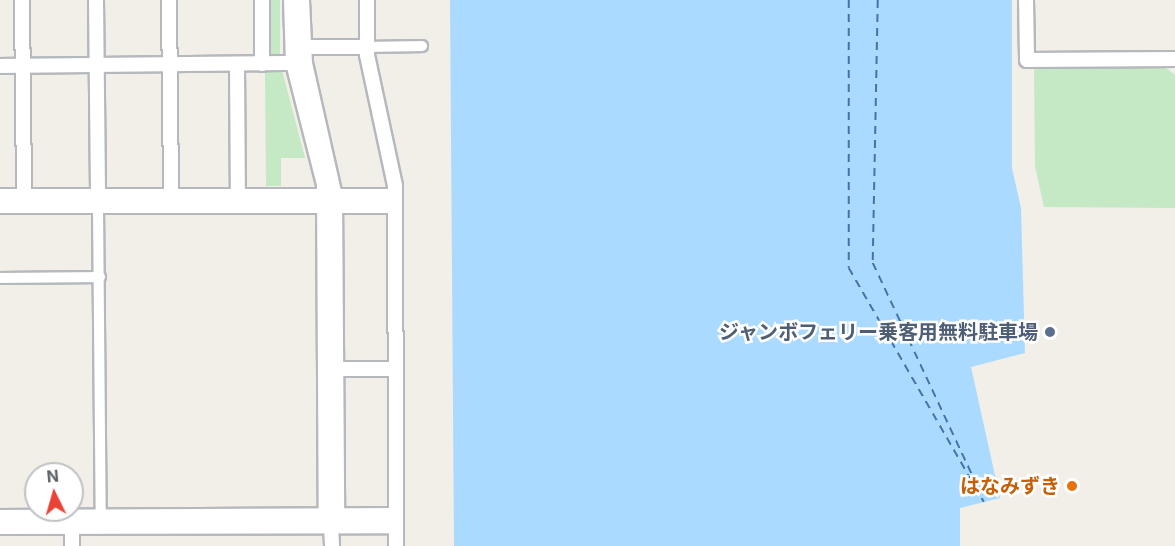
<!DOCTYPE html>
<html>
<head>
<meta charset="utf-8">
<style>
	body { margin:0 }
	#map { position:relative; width:1175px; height:546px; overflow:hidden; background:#f1efe8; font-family:Inter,"Noto Sans JP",sans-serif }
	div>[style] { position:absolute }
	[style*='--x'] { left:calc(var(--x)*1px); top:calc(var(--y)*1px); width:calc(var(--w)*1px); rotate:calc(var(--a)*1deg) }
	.green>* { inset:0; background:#c5e8c5 }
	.water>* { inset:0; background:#aadaff }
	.ferry>* { height:1.5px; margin-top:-0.75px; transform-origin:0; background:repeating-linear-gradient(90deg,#4174aa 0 8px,transparent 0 14px) }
	.roads { filter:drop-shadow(2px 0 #b5b8bc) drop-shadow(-2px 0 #b5b8bc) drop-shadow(0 2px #b5b8bc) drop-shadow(0 -2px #b5b8bc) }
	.minor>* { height:10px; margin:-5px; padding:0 5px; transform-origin:5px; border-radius:5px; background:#fff }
	.tertiary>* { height:14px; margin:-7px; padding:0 7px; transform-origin:7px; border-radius:7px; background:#fff }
	.dots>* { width:16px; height:16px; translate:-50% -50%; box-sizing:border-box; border:3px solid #fff; border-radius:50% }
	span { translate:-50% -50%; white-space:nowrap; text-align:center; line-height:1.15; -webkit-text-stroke:5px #fff; paint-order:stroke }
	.service-label { font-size:20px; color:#4e5e75; font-weight:700 }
	.right { translate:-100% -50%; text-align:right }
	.food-label { font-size:20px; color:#c56008; font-weight:700 }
	.north { position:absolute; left:24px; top:462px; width:60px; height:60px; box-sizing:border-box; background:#fff; border:2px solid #bfc1c3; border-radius:50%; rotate:355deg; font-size:16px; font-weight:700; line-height:24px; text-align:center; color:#5f6368 }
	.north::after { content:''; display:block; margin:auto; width:21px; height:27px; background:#ea4335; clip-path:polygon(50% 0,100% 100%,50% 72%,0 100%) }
</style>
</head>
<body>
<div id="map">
	<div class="green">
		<div style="clip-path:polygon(265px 0,280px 0,280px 60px,266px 55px)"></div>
		<div style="clip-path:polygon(1034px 68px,1166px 68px,1175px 75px,1175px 208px,1044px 207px,1035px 166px)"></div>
		<div style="clip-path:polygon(265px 70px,282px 70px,305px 158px,281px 158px,281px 186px,266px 186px)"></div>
	</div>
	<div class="water">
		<div style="clip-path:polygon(450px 0,1012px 0,1012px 168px,1021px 208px,1025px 353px,971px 367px,1000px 498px,960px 508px,960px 546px,454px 546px)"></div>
	</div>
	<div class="ferry">
		<div style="--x:849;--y:0;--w:268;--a:90"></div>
		<div style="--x:849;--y:268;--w:270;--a:60"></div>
		<div style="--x:878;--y:0;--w:263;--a:91.1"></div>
		<div style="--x:873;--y:263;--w:252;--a:64.9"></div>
	</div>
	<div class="roads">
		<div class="minor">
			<div style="--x:367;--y:47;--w:55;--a:-1"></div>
			<div style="--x:98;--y:206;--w:318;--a:89.5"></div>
			<div style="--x:0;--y:278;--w:100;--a:-0.6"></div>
		</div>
		<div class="tertiary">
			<div style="--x:22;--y:0;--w:204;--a:89.4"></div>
			<div style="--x:96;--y:0;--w:205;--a:89.4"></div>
			<div style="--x:169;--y:0;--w:204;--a:89.4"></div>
			<div style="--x:262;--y:0;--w:64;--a:90"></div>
			<div style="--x:291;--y:0;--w:63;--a:88.2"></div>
			<div style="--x:293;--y:63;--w:126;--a:75.7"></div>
			<div style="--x:324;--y:185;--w:330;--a:89.7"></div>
			<div style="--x:326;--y:515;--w:12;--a:66"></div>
			<div style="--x:331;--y:526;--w:20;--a:87"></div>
			<div style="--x:302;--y:0;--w:63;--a:87.3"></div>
			<div style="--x:305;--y:63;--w:136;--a:77.3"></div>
			<div style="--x:335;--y:196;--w:320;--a:89.6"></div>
			<div style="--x:337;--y:516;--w:12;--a:121"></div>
			<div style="--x:367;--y:0;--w:55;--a:90"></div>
			<div style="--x:367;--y:55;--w:134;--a:77.9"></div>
			<div style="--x:395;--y:186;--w:360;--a:89.8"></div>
			<div style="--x:1026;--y:0;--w:60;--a:89"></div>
			<div style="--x:1027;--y:60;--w:148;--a:-0.4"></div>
			<div style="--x:294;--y:47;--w:73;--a:0"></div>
			<div style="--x:237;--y:65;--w:139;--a:89.6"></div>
			<div style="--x:0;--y:66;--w:300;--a:-0.6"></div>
			<div style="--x:0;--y:196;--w:395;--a:0"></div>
			<div style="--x:0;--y:206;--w:395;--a:0"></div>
			<div style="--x:327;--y:369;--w:69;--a:0"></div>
			<div style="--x:0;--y:517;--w:396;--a:-0.3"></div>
			<div style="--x:0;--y:527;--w:396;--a:-0.1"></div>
			<div style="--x:72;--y:546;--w:28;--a:-90"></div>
		</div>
	</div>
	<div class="dots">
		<div style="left:1050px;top:332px;background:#5c6f8a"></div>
		<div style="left:1072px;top:486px;background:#e8710a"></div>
	</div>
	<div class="service-label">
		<span class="right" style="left:1038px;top:332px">ジャンボフェリー乗客用無料駐車場</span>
	</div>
	<div class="food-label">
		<span class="right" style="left:1060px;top:486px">はなみずき</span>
	</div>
	<div class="north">N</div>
</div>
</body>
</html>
